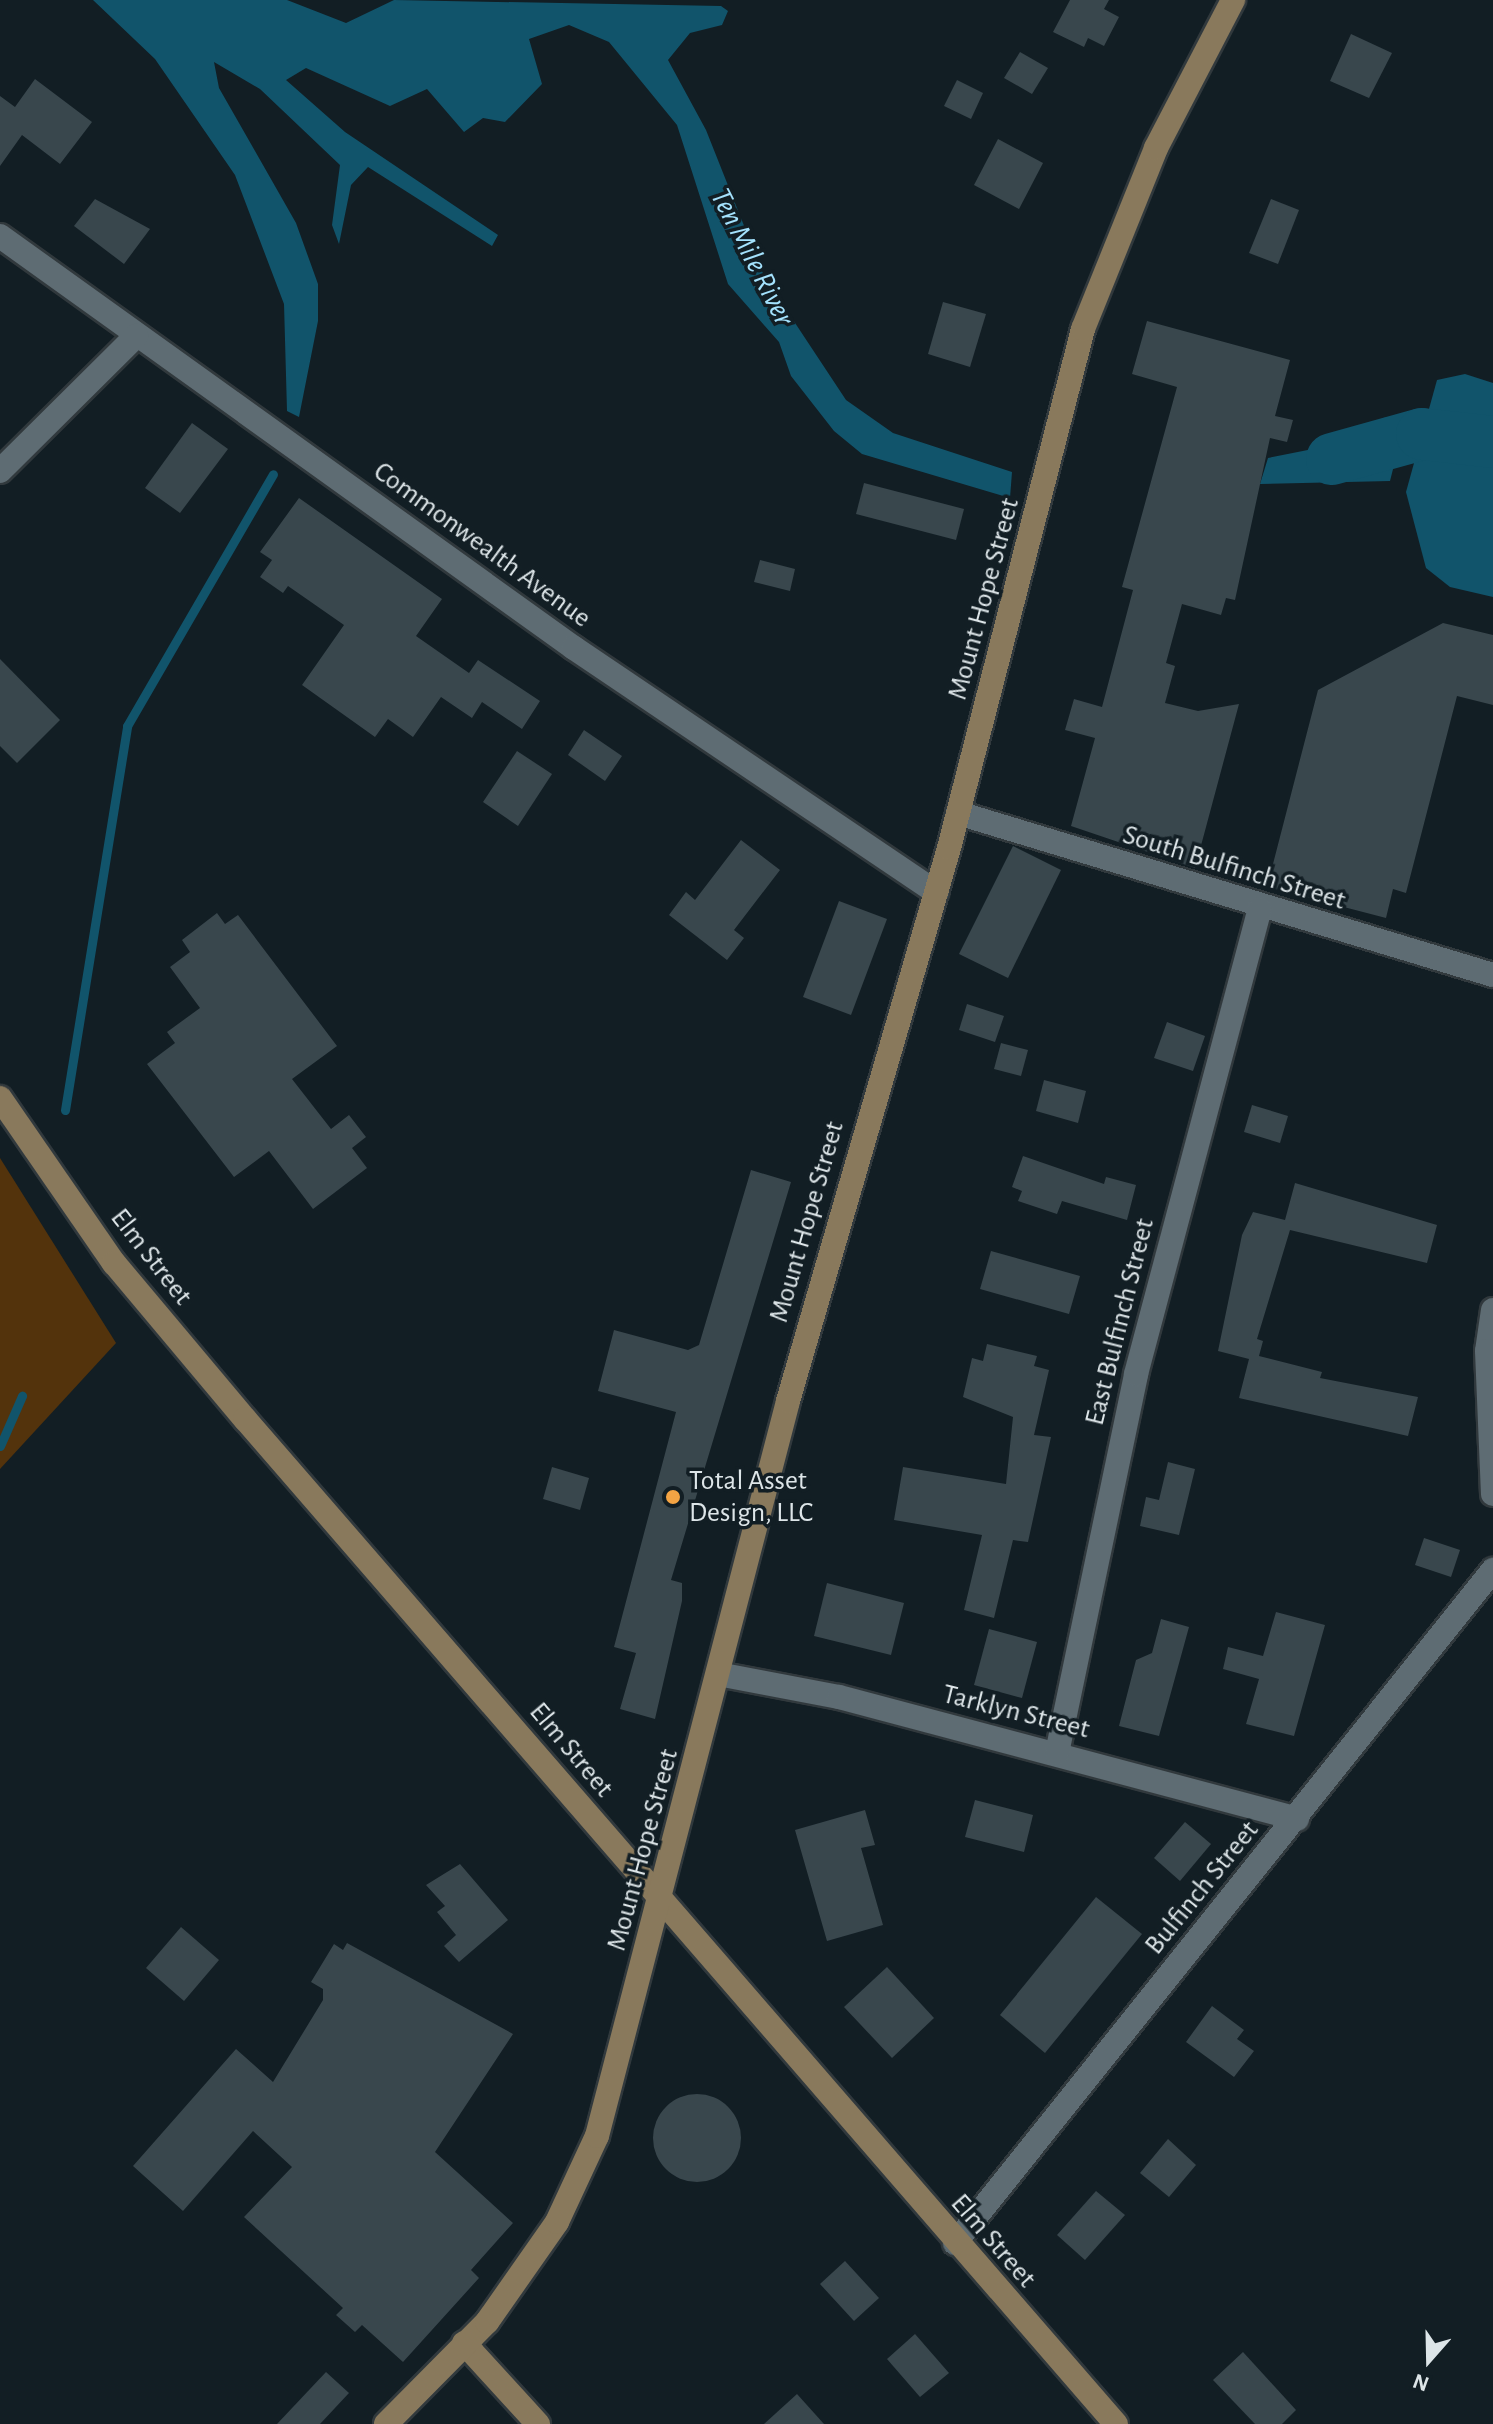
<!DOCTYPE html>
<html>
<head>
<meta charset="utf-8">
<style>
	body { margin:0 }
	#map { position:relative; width:1493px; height:2424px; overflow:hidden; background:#121e24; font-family:"Alegreya Sans",sans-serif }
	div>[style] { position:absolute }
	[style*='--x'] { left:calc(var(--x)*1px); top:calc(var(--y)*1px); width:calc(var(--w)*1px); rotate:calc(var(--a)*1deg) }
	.green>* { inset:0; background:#53330c }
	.water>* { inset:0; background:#11546b }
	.stream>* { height:9px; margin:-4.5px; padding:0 4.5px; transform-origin:4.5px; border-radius:4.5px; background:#11546b }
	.river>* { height:52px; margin:-26px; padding:0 26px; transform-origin:26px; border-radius:26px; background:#11546b }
	.building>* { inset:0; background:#39474d }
	.round { border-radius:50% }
	.roads { filter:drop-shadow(2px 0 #31393d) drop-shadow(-2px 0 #31393d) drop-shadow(0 2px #31393d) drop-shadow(0 -2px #31393d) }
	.street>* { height:24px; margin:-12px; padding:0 12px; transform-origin:12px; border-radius:12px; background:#5e6c73 }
	.secondary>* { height:24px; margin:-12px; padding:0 12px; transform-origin:12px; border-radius:12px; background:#89795c }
	.dots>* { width:22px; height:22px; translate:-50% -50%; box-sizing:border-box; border:4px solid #121e24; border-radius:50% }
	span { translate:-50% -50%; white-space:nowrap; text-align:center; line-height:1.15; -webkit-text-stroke:7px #121e24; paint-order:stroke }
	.street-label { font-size:28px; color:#dde5e8 }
	.poi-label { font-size:28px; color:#dde5e8 }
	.left { translate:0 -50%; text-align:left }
	.water-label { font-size:30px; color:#a4e2fd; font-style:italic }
	.north { position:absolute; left:1389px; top:2320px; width:80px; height:80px; -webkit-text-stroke:6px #121e24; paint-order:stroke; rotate:200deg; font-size:22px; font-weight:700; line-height:32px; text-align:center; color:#dde5e8 }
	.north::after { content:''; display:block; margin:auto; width:28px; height:36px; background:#dde5e8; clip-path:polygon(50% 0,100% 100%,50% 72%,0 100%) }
</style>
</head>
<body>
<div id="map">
	<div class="green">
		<div style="clip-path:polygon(0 1158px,116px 1343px,0 1469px)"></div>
	</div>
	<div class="water">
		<div style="clip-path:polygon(93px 0,287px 0,346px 23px,394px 0,721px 6px,728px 11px,722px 25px,690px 33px,668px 60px,706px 130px,764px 276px,846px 400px,893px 433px,1012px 472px,1010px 498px,862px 454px,834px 431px,791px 376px,779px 342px,728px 284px,677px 125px,609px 42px,569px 25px,529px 39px,542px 84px,505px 122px,483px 118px,464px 132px,427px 89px,390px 106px,306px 68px,286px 80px,345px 132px,498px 235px,492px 246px,368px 167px,351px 185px,339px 244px,332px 225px,340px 165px,260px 89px,214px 62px,219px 88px,296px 223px,318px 284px,318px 321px,299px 417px,287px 411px,284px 304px,235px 175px,155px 59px)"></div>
		<div style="clip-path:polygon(1465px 374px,1493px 383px,1493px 597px,1450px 587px,1426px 568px,1406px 492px,1437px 380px)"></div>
		<div style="clip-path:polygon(1407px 414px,1390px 481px,1260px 484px,1268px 458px,1343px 443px,1383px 418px)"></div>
	</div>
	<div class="stream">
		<div style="--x:65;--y:1110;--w:389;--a:-80.8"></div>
		<div style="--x:127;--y:726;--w:291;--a:-59.9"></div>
		<div style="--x:0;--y:1446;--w:55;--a:-66.3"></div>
	</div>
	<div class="river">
		<div style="--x:1332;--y:459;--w:93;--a:-15.5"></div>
		<div style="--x:1422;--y:434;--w:71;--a:6.4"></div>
	</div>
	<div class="building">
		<div style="clip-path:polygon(1070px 0,1109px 0,1104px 9px,1119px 17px,1104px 46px,1088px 38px,1084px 47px,1053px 32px)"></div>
		<div style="clip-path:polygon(1351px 34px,1392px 53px,1369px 98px,1330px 81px)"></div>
		<div style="clip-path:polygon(1020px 52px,1048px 68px,1032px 94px,1004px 78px)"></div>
		<div style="clip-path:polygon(35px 79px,92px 122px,60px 164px,22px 135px,0 166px,0 96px,15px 107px)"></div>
		<div style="clip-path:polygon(957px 80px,983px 93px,971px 119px,944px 106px)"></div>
		<div style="clip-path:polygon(998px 139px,1043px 163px,1019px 209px,974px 185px)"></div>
		<div style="clip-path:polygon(95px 199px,150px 229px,124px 264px,74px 226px)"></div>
		<div style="clip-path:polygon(1271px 199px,1299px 210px,1278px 264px,1249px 253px)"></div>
		<div style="clip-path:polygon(943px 302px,986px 314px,970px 367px,928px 354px)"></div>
		<div style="clip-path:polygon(1147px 321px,1290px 360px,1275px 416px,1293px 420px,1287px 442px,1270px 438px,1235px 600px,1226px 598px,1221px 615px,1182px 604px,1166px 663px,1175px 666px,1165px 703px,1198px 711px,1239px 704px,1195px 868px,1071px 826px,1095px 738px,1065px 730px,1074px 699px,1102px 707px,1133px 590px,1122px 587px,1177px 387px,1132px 374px)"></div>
		<div style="clip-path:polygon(192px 423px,228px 449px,180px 513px,145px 488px)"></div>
		<div style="clip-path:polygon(864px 483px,964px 509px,956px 540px,856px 514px)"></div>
		<div style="clip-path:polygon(299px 498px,442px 599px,416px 636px,469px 673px,478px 660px,540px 701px,522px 729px,482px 702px,472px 718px,441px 697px,413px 737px,388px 719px,375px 737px,302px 685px,344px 625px,288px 586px,283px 593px,260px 577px,272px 560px,260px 552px)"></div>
		<div style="clip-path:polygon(760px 560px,795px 569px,790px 591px,754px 582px)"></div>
		<div style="clip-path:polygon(1443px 623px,1493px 635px,1493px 705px,1457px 696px,1406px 893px,1393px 889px,1386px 918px,1267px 887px,1318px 690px)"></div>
		<div style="clip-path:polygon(0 659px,60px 720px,17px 763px,0 746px)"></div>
		<div style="clip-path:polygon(584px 730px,622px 756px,605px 781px,568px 755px)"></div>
		<div style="clip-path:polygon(517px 751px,552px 774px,518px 826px,483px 802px)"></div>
		<div style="clip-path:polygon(741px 840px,780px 870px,734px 930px,744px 938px,727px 960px,669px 915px,686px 892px,695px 900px)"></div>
		<div style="clip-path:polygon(1013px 846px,1061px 870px,1008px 978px,959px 954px)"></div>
		<div style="clip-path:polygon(839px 901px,887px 919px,851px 1015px,803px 997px)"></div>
		<div style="clip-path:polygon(217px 913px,225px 924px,238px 915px,337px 1046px,292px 1079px,331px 1129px,349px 1115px,366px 1137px,352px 1148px,367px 1168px,313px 1209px,269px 1151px,234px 1177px,147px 1064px,175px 1043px,167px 1032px,200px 1008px,170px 967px,190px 952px,182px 940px)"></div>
		<div style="clip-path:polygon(967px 1004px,1004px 1016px,995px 1042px,959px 1030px)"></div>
		<div style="clip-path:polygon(1167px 1022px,1205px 1036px,1193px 1071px,1154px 1058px)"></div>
		<div style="clip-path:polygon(1001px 1043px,1028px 1050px,1021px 1076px,994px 1069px)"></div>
		<div style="clip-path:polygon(1044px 1080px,1086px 1091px,1078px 1123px,1036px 1111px)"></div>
		<div style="clip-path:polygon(1252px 1105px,1288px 1116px,1280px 1143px,1244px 1132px)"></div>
		<div style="clip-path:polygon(1023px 1156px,1104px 1184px,1106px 1177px,1136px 1185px,1127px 1220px,1062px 1201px,1057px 1214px,1018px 1201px,1022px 1191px,1012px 1187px)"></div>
		<div style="clip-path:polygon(751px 1170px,791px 1182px,671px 1580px,682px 1583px,682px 1601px,655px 1719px,620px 1709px,636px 1653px,614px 1647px,676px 1412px,598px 1391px,614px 1330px,688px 1350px,699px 1345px)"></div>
		<div style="clip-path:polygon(1295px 1183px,1437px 1225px,1427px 1263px,1290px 1230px,1257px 1339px,1263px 1341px,1259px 1356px,1322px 1372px,1320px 1378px,1418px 1397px,1408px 1436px,1239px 1398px,1249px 1359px,1218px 1351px,1242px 1235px,1253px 1212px,1285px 1220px)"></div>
		<div style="clip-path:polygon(991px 1251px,1080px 1276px,1069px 1314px,980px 1289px)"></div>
		<div style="clip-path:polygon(987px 1344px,1037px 1356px,1034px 1366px,1049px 1370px,1034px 1435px,1051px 1437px,1028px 1542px,1013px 1540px,994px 1618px,964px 1610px,982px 1535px,894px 1520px,903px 1467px,1006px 1484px,1013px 1417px,963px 1397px,972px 1358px,983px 1361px)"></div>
		<div style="clip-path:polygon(1168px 1462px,1195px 1469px,1179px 1535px,1140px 1526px,1146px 1497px,1159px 1500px)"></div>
		<div style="clip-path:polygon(552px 1467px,589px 1478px,580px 1510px,543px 1499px)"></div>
		<div style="clip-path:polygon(1424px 1538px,1460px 1550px,1451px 1577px,1415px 1565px)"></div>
		<div style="clip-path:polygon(827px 1583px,904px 1603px,891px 1655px,814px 1636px)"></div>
		<div style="clip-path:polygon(1276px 1612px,1325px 1625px,1294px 1736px,1246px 1724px,1259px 1679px,1223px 1669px,1228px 1647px,1263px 1656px)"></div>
		<div style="clip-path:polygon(1161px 1619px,1189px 1627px,1159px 1736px,1119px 1726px,1136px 1660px,1152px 1653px)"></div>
		<div style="clip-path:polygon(989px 1629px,1037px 1642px,1022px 1698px,974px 1685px)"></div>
		<div style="clip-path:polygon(975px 1800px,1033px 1815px,1024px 1852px,965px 1837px)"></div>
		<div style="clip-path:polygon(865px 1810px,875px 1845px,861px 1848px,883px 1925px,827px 1941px,795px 1830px)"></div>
		<div style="clip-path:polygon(1185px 1822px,1211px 1844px,1180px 1881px,1154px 1858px)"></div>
		<div style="clip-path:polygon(460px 1864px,508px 1920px,459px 1962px,444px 1946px,456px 1935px,437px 1912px,445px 1906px,426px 1885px)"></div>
		<div style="clip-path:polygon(1096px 1897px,1142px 1934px,1045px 2053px,1000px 2015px)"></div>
		<div style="clip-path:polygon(181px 1927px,219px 1960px,184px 2001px,146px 1968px)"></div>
		<div style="clip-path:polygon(347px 1943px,513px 2034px,435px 2152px,513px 2223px,471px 2270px,479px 2278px,403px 2362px,362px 2325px,355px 2332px,336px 2315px,343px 2308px,244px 2217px,292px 2167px,253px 2131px,183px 2211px,133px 2166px,236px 2049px,273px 2082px,323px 2000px,323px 1989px,311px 1982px,334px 1944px,343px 1950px)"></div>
		<div style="clip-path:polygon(887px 1967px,934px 2018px,892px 2058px,844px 2007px)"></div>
		<div style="clip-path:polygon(1212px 2006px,1244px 2030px,1237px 2039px,1254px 2051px,1234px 2077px,1186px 2042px)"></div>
		<div class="round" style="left:653px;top:2094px;width:88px;height:88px"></div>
		<div style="clip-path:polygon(1168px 2139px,1196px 2165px,1169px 2197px,1140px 2173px)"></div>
		<div style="clip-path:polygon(1096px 2191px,1125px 2215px,1085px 2260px,1057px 2235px)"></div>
		<div style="clip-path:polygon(845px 2261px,879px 2298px,854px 2321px,820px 2284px)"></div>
		<div style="clip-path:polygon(915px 2334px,949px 2373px,920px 2397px,887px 2359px)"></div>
		<div style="clip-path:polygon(1243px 2352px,1296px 2410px,1282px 2424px,1255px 2424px,1213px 2380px)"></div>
		<div style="clip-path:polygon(326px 2372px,349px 2393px,320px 2424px,277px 2424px)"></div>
		<div style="clip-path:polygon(797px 2394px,824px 2424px,764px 2424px)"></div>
	</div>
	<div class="roads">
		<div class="street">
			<div style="--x:0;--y:236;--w:707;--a:35.67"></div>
			<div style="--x:574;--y:648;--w:437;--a:34"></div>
			<div style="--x:0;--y:471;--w:192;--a:-44.8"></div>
			<div style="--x:958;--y:813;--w:559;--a:16.85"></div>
			<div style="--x:1493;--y:1310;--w:41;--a:98.3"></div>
			<div style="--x:1487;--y:1351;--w:143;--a:87.6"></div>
			<div style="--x:718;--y:1674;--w:123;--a:10.8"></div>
			<div style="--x:839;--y:1697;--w:474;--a:14.9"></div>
			<div style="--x:1057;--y:1753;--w:387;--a:-78.2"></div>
			<div style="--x:1136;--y:1374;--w:481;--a:-75.1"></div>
			<div style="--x:955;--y:2243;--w:862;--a:-51.36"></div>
		</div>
		<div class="secondary">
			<div style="--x:0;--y:1098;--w:201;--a:55.4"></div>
			<div style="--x:114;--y:1263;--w:204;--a:50"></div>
			<div style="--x:245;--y:1419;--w:1330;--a:49.09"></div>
			<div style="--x:464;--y:2343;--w:110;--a:47.6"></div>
			<div style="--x:386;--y:2424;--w:144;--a:-45.3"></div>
			<div style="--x:487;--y:2322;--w:122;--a:-55"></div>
			<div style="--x:557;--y:2222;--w:95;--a:-65.1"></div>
			<div style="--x:597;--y:2136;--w:759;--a:-75.43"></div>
			<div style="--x:788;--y:1401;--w:576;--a:-73.77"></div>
			<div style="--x:949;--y:848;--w:536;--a:-75.52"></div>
			<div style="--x:1083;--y:329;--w:195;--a:-68"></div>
			<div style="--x:1156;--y:148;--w:167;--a:-62.5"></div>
		</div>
	</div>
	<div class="dots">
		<div style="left:673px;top:1497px;background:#f4a444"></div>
	</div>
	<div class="street-label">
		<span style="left:482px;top:545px;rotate:36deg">Commonwealth Avenue</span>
		<span style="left:984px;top:599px;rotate:-75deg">Mount Hope Street</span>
		<span style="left:1234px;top:868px;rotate:17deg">South Bulfinch Street</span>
		<span style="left:807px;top:1222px;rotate:-74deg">Mount Hope Street</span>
		<span style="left:151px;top:1257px;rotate:52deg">Elm Street</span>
		<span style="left:1120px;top:1322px;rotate:-76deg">East Bulfinch Street</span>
		<span style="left:1016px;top:1712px;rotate:14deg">Tarklyn Street</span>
		<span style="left:571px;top:1750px;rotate:50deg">Elm Street</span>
		<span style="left:643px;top:1850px;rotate:-75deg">Mount Hope Street</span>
		<span style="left:1202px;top:1888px;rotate:-51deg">Bulfinch Street</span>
		<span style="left:993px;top:2241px;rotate:49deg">Elm Street</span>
	</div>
	<div class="poi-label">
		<span class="left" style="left:689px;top:1497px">Total Asset<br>Design, LLC</span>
	</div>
	<div class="water-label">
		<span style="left:752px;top:257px;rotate:63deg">Ten Mile River</span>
	</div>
	<div class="north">N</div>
</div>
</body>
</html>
